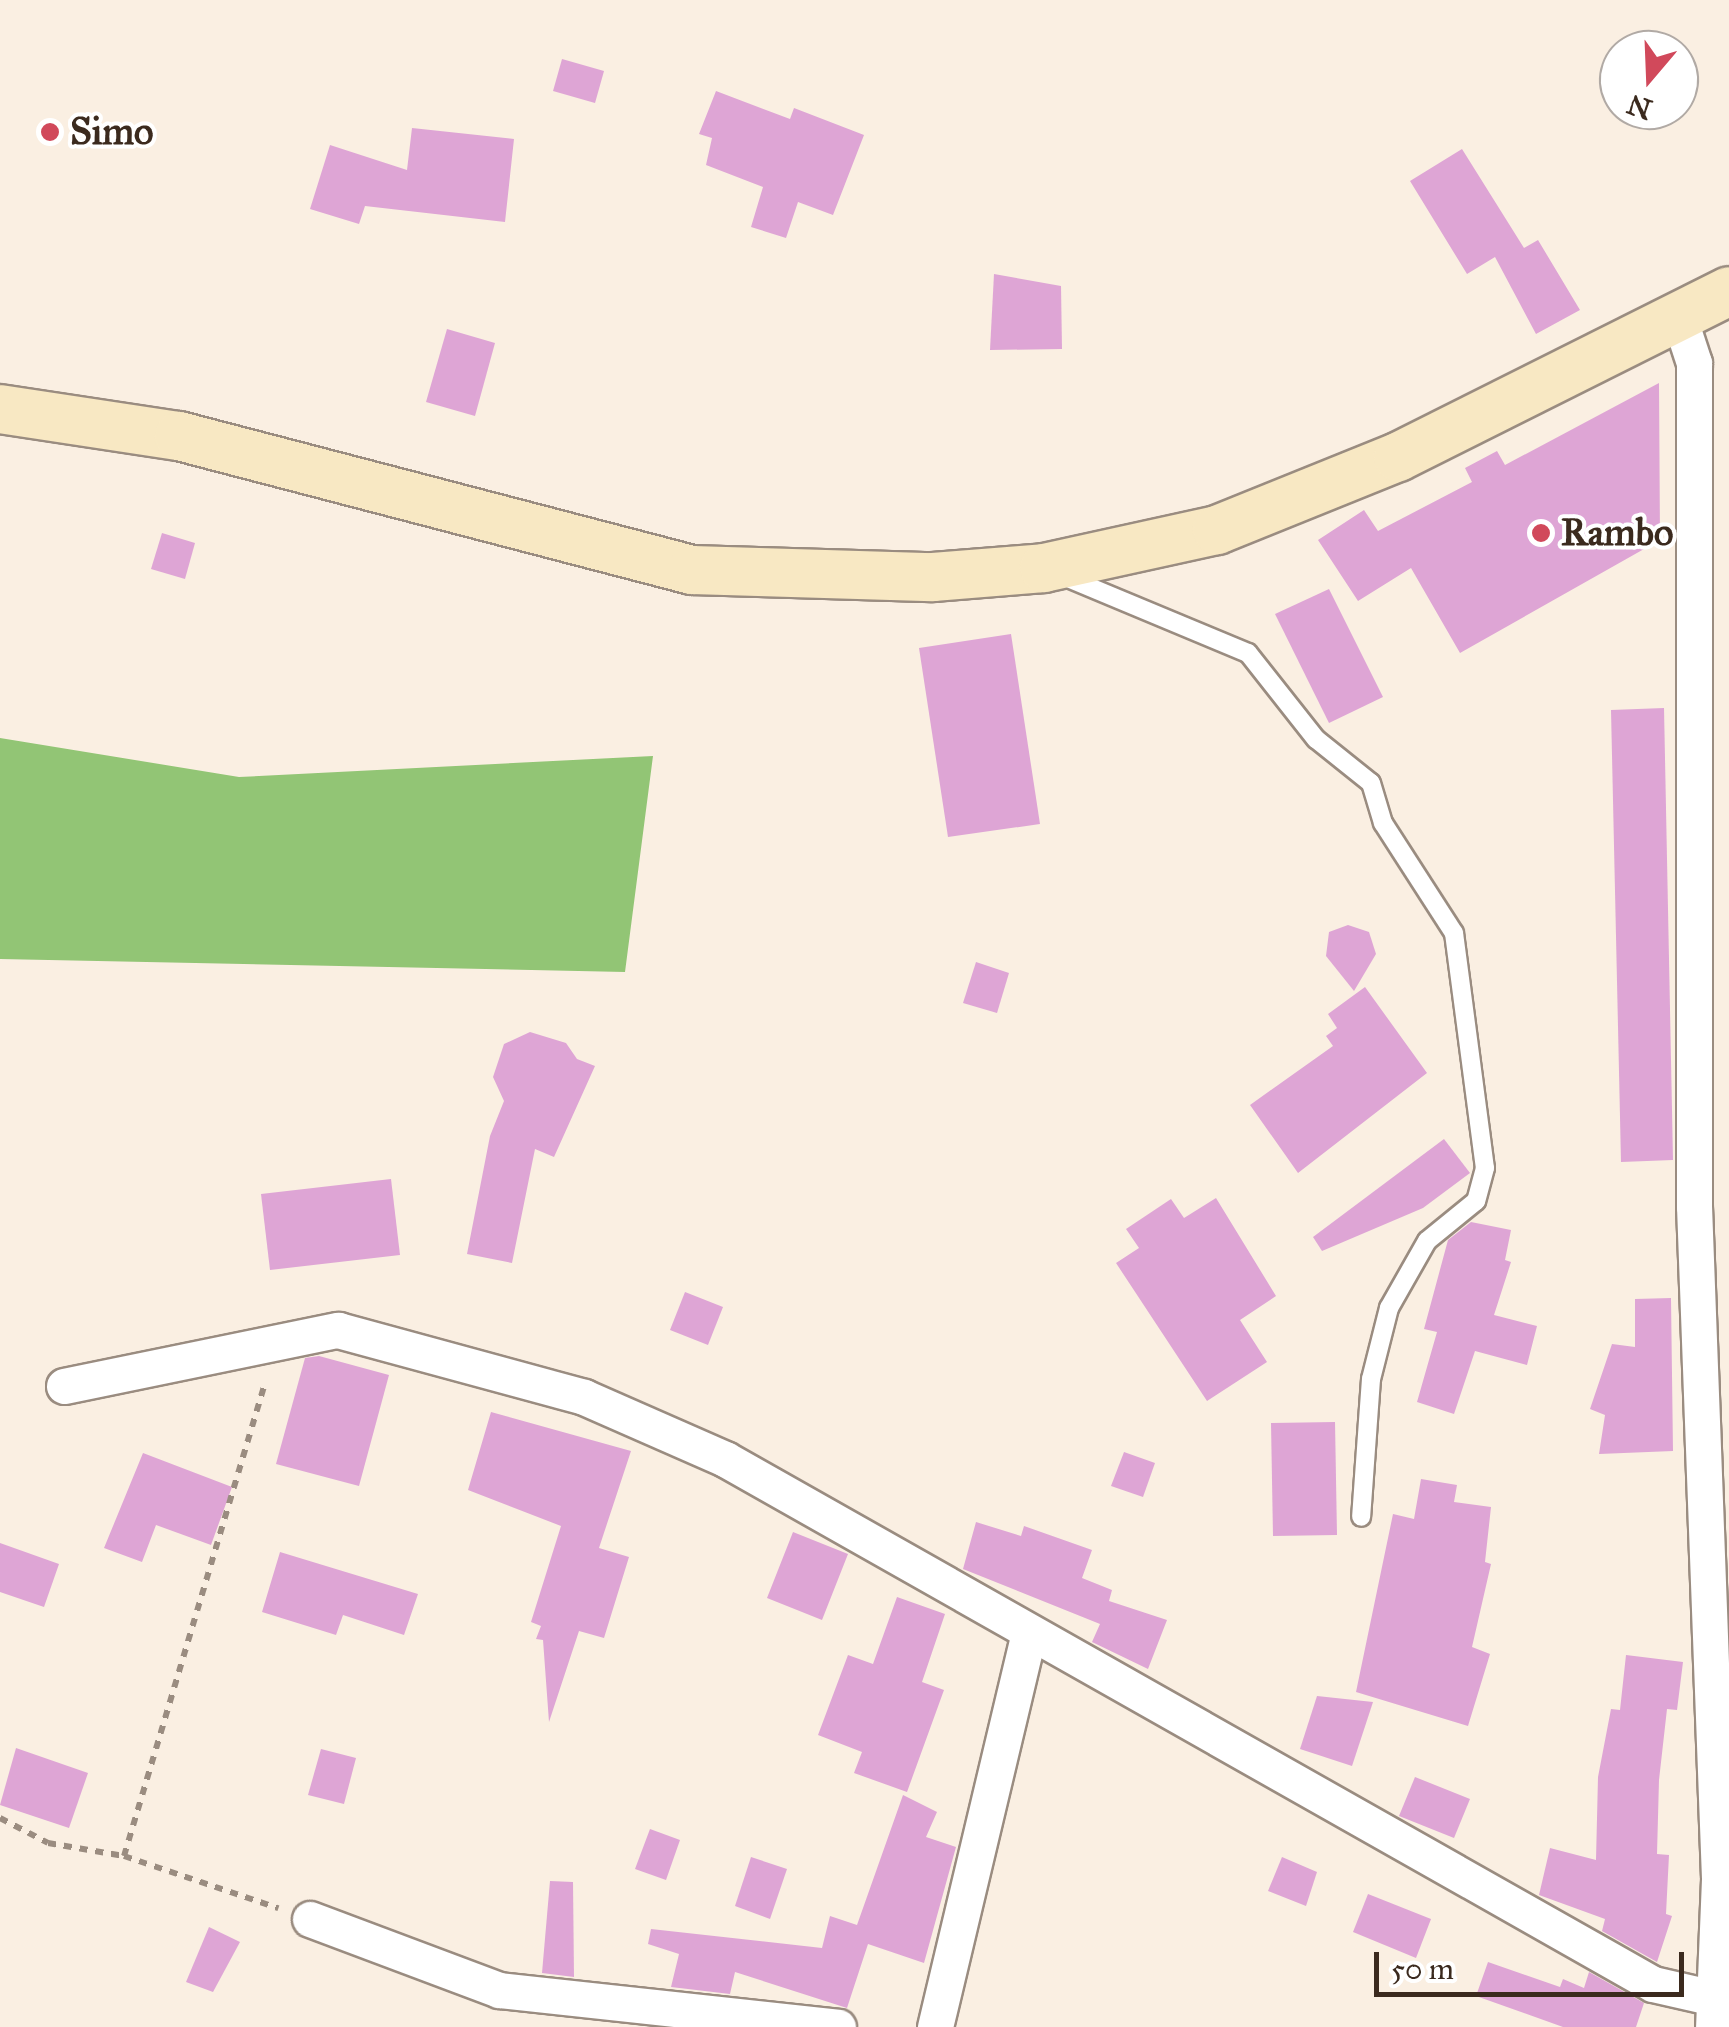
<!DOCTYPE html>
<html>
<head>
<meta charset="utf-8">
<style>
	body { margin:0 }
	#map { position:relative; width:1729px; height:2027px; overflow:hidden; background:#faefe2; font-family:"IM FELL Great Primer",serif }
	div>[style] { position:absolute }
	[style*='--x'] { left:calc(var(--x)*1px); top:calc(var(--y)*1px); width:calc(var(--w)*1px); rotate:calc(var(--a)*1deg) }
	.green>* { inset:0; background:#92c575 }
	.building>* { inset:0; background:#dea5d5 }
	.path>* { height:6px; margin-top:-3px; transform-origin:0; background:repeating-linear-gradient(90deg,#9a8c80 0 8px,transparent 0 16px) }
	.roads { filter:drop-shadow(2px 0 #9a8c80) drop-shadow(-2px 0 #9a8c80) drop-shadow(0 2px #9a8c80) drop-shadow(0 -2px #9a8c80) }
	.lane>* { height:18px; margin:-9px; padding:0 9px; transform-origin:9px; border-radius:9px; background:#fff }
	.street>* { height:35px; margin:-17.5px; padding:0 17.5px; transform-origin:17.5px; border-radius:17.5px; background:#fff }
	.secondary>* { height:48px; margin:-24px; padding:0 24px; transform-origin:24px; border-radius:24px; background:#f8e8c3 }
	.dots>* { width:28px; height:28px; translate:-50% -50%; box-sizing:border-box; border:5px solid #fff; border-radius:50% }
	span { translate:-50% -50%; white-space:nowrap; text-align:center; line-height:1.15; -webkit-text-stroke:8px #fff; paint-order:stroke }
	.poi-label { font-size:38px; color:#3b2a1e; font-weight:700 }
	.left { translate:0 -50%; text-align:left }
	.north { position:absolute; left:1599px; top:30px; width:100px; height:100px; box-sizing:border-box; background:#fff; border:2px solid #b1aaa5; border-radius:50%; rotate:199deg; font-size:28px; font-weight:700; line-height:40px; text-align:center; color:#3b2a1e }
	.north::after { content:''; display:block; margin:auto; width:35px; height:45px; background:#d1495b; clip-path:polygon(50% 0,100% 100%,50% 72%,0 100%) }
	.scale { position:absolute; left:1374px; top:1952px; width:310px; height:45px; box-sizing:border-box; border:5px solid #3b2a1e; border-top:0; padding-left:12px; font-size:30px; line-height:35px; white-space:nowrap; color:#3b2a1e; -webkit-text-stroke:8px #fff; paint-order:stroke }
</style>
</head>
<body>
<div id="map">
	<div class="green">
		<div style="clip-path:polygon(0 738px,239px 777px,653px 756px,625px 972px,0 959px)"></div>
	</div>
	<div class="building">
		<div style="clip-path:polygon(562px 59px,604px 71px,595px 103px,553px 91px)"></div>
		<div style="clip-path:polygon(716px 91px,790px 119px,794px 108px,864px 135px,833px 215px,798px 202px,786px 238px,751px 227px,763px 187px,706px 165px,712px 138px,699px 134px)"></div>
		<div style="clip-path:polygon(412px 128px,514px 139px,505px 222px,365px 206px,359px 224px,310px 209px,330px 145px,407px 170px)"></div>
		<div style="clip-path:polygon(1462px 149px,1524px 248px,1538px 240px,1580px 310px,1536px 334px,1495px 257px,1467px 274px,1410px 181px)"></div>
		<div style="clip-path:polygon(994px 274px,1061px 286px,1062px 349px,990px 350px)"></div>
		<div style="clip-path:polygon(447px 329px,495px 343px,475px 416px,426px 402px)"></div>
		<div style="clip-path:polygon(1659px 383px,1660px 540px,1460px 653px,1411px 568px,1358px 601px,1318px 540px,1364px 510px,1378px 531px,1472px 482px,1465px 468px,1497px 451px,1505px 465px)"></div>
		<div style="clip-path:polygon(162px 533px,195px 543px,185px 579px,151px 569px)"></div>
		<div style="clip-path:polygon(1329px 589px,1383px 697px,1329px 723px,1275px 614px)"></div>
		<div style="clip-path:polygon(1011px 634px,1040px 824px,948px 837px,919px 648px)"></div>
		<div style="clip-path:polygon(1664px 708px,1673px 1160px,1621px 1162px,1611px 710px)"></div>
		<div style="clip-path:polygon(1348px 925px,1369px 932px,1376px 954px,1354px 991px,1326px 956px,1329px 932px)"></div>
		<div style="clip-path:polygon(976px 962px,1009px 973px,997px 1013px,963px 1003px)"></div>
		<div style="clip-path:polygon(1365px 987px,1427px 1073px,1298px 1173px,1250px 1105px,1333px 1046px,1326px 1036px,1337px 1028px,1328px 1014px)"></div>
		<div style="clip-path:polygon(530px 1032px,566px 1043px,577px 1059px,595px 1066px,554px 1157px,535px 1149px,512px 1263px,467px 1254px,490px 1136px,504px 1101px,493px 1077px,504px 1044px)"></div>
		<div style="clip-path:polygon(1444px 1139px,1470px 1173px,1423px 1208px,1322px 1251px,1313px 1237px)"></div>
		<div style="clip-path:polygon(391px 1179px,400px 1255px,270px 1270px,261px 1194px)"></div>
		<div style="clip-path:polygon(1216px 1198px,1276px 1296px,1240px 1320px,1267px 1362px,1207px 1401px,1116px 1263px,1139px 1248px,1126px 1229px,1171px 1199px,1184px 1218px)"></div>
		<div style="clip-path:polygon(1471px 1222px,1511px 1230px,1505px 1260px,1511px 1262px,1494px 1315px,1537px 1326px,1527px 1365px,1475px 1351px,1454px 1414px,1417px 1402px,1437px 1332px,1424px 1329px,1448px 1240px)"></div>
		<div style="clip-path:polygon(685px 1292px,723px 1307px,708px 1345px,670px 1330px)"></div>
		<div style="clip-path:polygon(1671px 1298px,1673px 1451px,1599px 1454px,1605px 1415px,1590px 1409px,1612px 1344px,1635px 1347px,1635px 1299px)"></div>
		<div style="clip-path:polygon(319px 1356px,389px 1375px,359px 1486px,276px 1464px,305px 1358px)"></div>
		<div style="clip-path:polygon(491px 1412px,631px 1451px,599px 1548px,629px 1557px,604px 1638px,579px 1631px,549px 1722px,543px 1640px,536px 1639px,541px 1626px,531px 1622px,561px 1526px,468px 1490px)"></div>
		<div style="clip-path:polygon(1335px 1422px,1337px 1535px,1273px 1536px,1271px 1423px)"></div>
		<div style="clip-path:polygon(1124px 1452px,1155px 1463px,1143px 1497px,1111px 1486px)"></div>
		<div style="clip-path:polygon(143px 1453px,232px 1487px,211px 1545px,156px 1525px,142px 1562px,104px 1548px)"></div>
		<div style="clip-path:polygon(1421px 1479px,1457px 1485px,1454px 1502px,1491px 1507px,1485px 1562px,1491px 1564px,1472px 1647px,1490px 1654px,1468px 1726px,1356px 1692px,1393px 1514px,1414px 1519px)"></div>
		<div style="clip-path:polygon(976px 1522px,1021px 1536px,1024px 1526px,1092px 1550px,1082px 1578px,1112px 1590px,1109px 1601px,1167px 1620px,1148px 1669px,1092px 1642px,1100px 1624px,963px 1569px)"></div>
		<div style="clip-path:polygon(793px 1532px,848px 1554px,822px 1620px,767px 1598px)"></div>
		<div style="clip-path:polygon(0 1543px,59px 1564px,44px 1607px,0 1592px)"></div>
		<div style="clip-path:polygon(280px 1552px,418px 1594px,404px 1635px,343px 1615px,336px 1635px,262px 1612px)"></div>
		<div style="clip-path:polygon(897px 1597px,945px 1614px,922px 1682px,944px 1690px,907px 1792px,854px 1773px,862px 1752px,818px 1735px,848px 1655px,873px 1664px)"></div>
		<div style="clip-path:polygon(1626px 1655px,1683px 1662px,1677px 1710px,1667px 1709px,1659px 1780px,1657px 1854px,1669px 1855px,1666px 1914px,1672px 1916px,1657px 1962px,1602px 1931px,1605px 1919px,1539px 1895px,1550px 1848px,1596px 1860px,1598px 1777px,1611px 1709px,1620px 1710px)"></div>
		<div style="clip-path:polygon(1317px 1696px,1373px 1702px,1352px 1766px,1300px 1749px)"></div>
		<div style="clip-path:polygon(16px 1748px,88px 1773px,69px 1828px,0 1805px)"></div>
		<div style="clip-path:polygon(321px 1749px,356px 1758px,344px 1804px,308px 1795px)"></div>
		<div style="clip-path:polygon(1415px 1777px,1470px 1799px,1454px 1838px,1399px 1816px)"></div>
		<div style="clip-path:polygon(903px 1795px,937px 1812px,926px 1837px,956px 1847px,924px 1963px,868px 1944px,847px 2008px,735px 1972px,730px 1994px,671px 1987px,679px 1954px,648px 1944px,651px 1929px,822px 1948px,830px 1916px,857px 1925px)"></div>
		<div style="clip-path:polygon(650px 1829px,680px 1840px,666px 1880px,635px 1869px)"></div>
		<div style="clip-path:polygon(751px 1857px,787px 1869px,770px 1919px,735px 1906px)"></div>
		<div style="clip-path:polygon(1282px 1857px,1317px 1872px,1306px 1906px,1268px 1891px)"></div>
		<div style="clip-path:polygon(550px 1881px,573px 1882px,574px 1977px,542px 1973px)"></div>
		<div style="clip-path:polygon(1368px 1894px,1431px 1919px,1416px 1958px,1353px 1932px)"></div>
		<div style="clip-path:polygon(209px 1927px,240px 1942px,213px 1992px,186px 1982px)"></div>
		<div style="clip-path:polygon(1488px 1962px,1560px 1987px,1563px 1979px,1584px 1988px,1589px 1972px,1644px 2003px,1636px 2027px,1563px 2027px,1476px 1996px)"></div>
	</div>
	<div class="path">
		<div style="--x:0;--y:1818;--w:54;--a:27.5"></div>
		<div style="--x:48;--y:1843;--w:77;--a:9.7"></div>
		<div style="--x:124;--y:1856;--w:163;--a:18.7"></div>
		<div style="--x:124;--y:1856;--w:494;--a:-73.4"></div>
	</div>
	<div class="roads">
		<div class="lane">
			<div style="--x:1063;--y:576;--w:200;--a:22.6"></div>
			<div style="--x:1248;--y:653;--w:110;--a:51.7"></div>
			<div style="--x:1316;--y:739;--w:70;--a:38.7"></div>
			<div style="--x:1371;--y:783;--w:42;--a:73.3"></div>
			<div style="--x:1383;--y:823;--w:131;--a:57.2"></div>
			<div style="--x:1454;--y:933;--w:237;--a:82.5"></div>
			<div style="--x:1485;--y:1168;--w:34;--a:105"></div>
			<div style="--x:1476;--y:1201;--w:63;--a:140.8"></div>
			<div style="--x:1427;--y:1241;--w:77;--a:119.6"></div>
			<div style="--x:1389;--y:1308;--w:73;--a:104.2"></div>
			<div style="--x:1371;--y:1379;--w:138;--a:94.1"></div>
		</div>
		<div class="street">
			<div style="--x:1679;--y:317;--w:48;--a:71.9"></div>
			<div style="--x:1694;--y:363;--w:843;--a:90"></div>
			<div style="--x:1694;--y:1206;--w:673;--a:87.87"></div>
			<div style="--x:1719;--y:1879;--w:148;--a:92.3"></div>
			<div style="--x:64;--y:1386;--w:280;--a:-11.6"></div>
			<div style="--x:338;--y:1330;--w:255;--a:15.2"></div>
			<div style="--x:584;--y:1397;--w:154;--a:23.7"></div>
			<div style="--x:725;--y:1459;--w:1066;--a:29.5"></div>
			<div style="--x:1653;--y:1984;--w:63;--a:12.9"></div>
			<div style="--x:310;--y:1919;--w:202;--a:20.6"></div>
			<div style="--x:499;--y:1990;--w:341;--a:6.2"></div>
			<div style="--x:935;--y:2027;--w:405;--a:-76.6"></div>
		</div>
		<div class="secondary">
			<div style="--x:0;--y:409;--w:181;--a:8.6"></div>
			<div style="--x:179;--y:436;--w:530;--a:14.64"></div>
			<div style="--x:692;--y:570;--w:241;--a:1.7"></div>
			<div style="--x:933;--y:577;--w:111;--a:-4.6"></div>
			<div style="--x:1044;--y:568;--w:177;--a:-12.4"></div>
			<div style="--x:1217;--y:530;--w:195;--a:-22"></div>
			<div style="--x:1398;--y:457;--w:370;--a:-26.6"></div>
		</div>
	</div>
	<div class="dots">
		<div style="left:50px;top:132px;background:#d1495b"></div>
		<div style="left:1541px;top:533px;background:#d1495b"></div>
	</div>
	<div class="poi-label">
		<span class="left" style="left:70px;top:132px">Simo</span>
		<span class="left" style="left:1561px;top:533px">Rambo</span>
	</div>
	<div class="north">N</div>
	<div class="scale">50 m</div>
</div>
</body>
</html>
